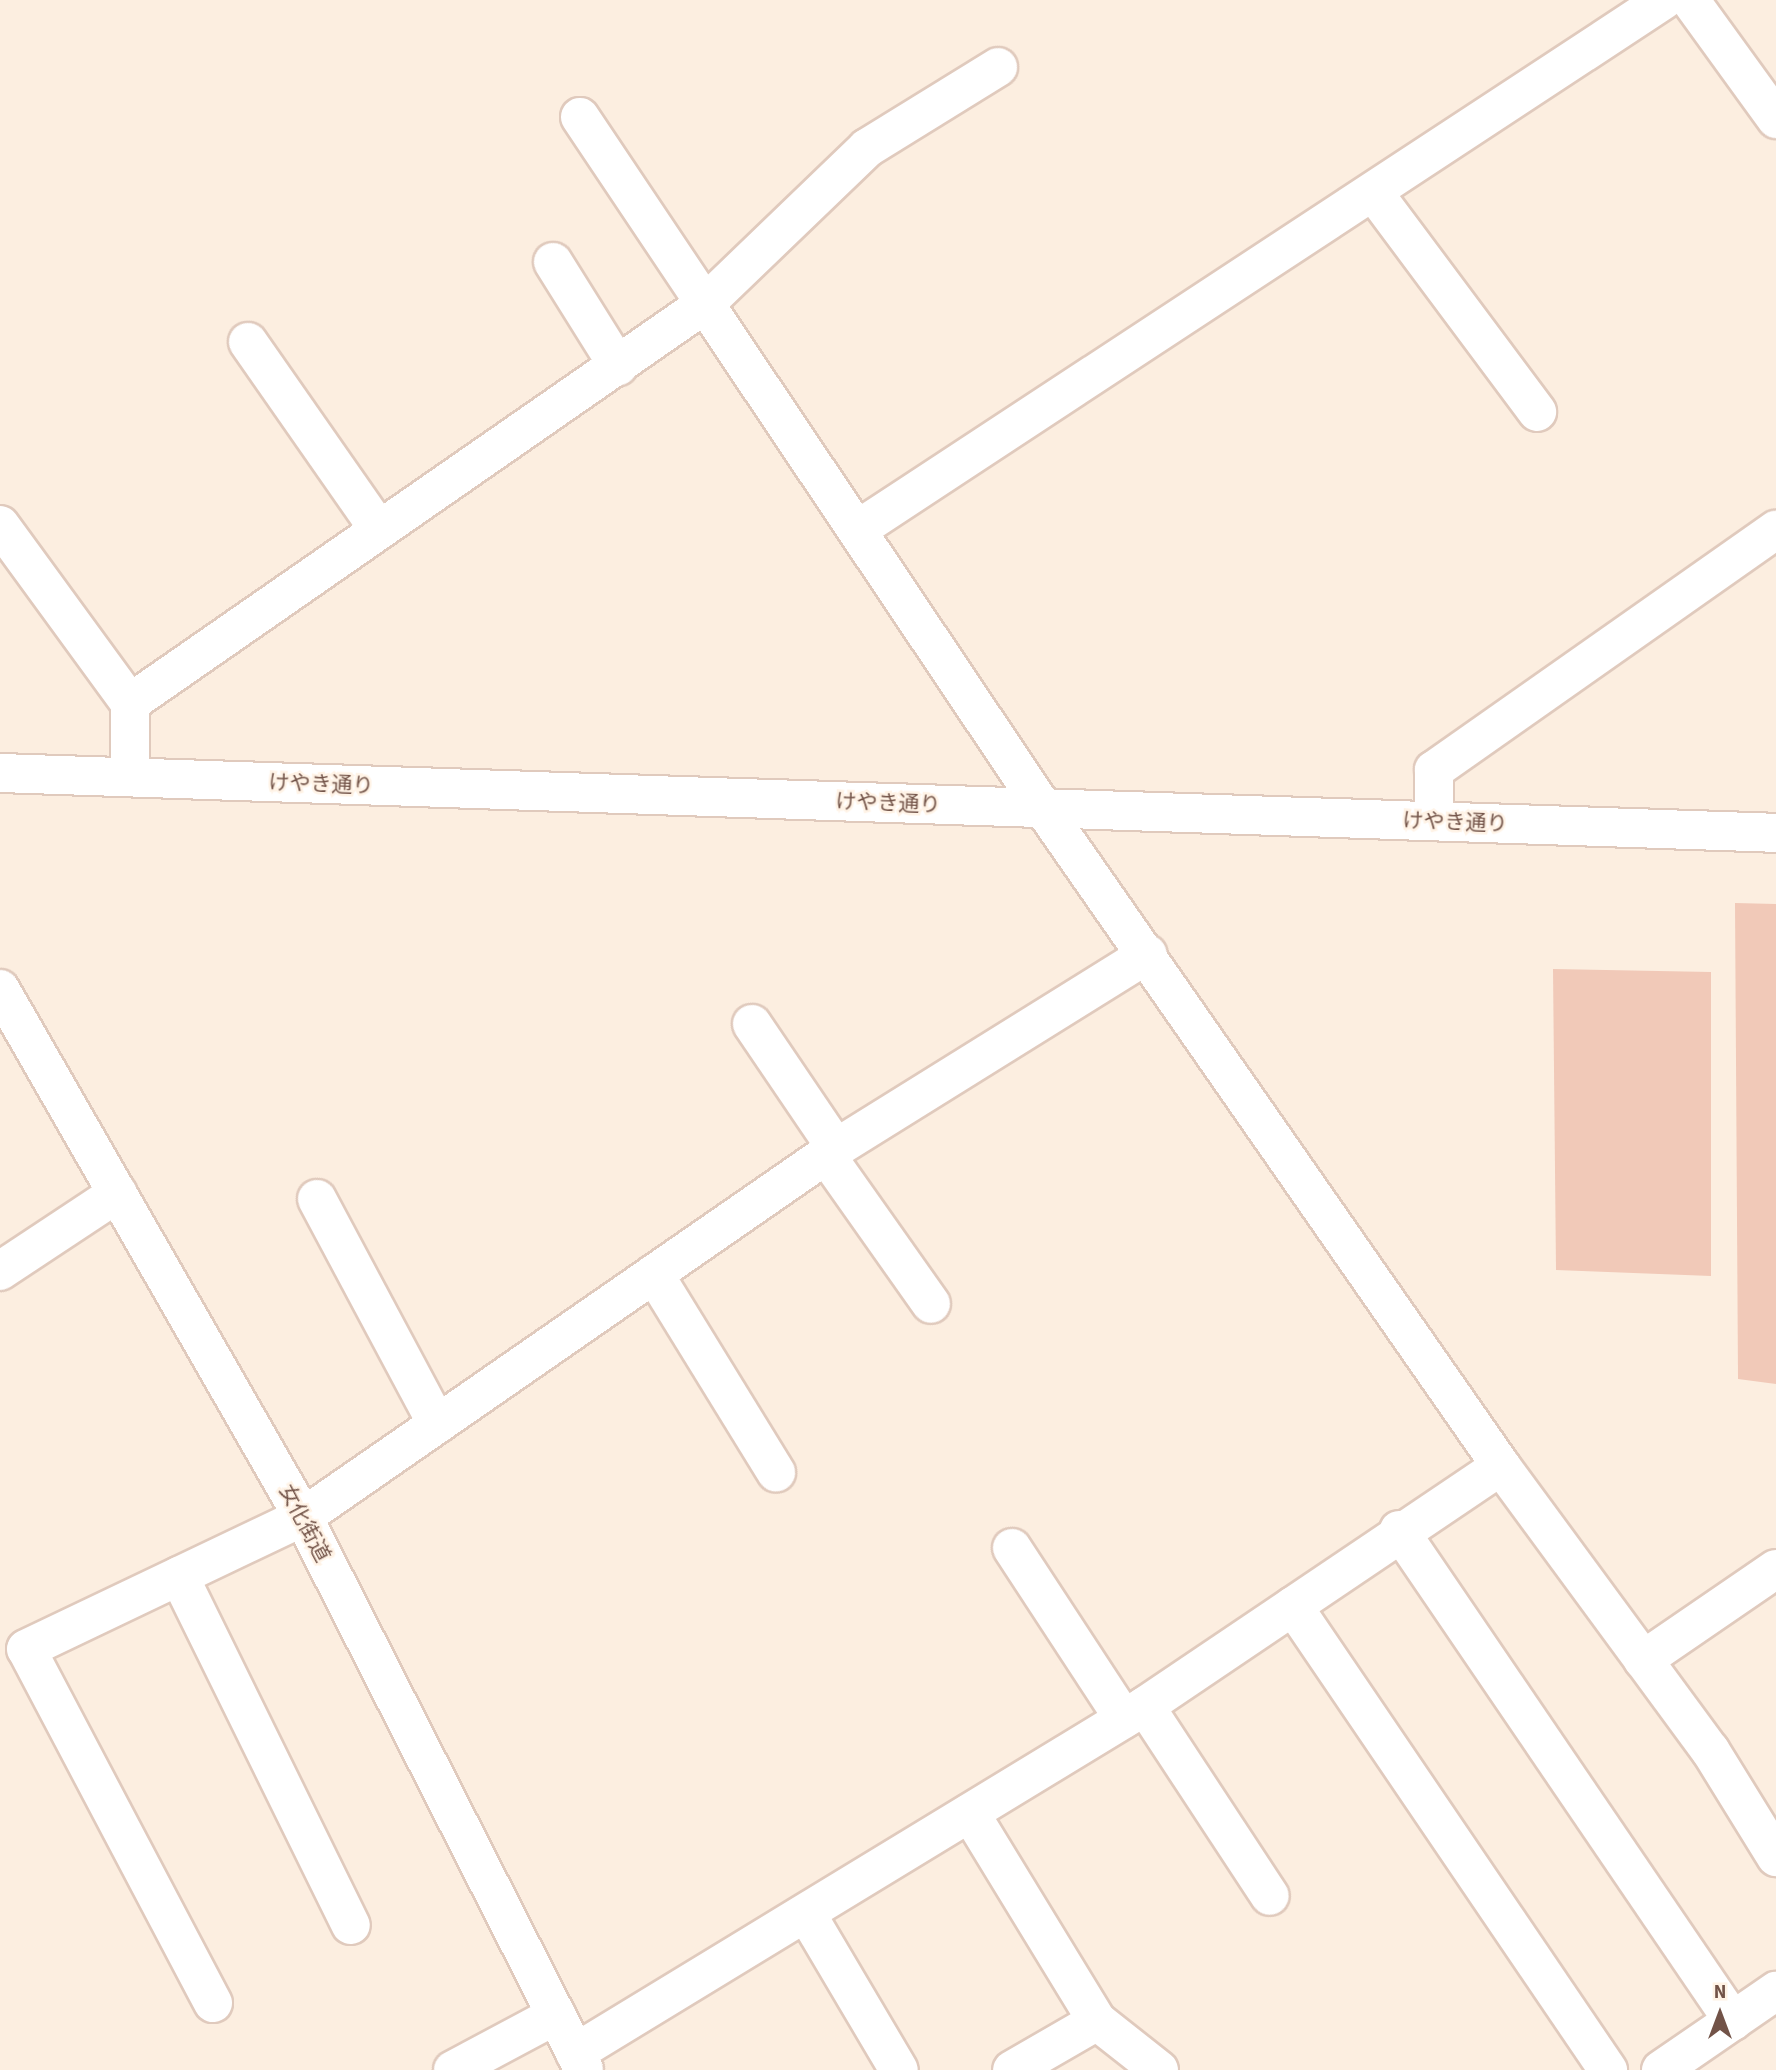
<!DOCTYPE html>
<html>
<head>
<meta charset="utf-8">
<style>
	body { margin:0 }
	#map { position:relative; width:1776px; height:2070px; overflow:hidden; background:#fceee0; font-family:"Source Sans 3","Noto Sans JP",sans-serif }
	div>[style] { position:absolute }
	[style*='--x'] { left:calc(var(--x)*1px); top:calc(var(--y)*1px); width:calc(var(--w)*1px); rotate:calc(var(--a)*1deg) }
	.building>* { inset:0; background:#f1c9b8 }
	.roads { filter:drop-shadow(2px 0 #e0cabd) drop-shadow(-2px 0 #e0cabd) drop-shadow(0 2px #e0cabd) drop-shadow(0 -2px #e0cabd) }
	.street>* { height:38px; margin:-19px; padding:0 19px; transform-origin:19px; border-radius:19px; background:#fff }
	.secondary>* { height:38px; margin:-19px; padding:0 19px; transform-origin:19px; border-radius:19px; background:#fff }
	span { translate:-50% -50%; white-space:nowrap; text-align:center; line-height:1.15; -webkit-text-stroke:5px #fff3e6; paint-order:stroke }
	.street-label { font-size:21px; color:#725348 }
	.north { position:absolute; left:1685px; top:1979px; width:70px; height:70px; -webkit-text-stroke:5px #fff3e6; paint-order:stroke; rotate:0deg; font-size:19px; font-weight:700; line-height:28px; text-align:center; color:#725348 }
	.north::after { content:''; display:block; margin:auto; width:24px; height:32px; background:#725348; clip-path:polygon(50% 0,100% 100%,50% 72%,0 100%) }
</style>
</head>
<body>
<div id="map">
	<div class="building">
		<div style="clip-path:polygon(1735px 903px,1776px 904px,1776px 1384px,1738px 1379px)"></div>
		<div style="clip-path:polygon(1553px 969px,1711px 972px,1711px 1276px,1556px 1270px)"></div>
	</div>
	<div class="roads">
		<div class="street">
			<div style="--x:1690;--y:0;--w:147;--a:54.1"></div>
			<div style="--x:580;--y:117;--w:225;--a:56.2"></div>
			<div style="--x:705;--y:304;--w:225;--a:-43.9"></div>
			<div style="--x:867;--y:148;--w:154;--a:-31.7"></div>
			<div style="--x:1374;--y:193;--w:273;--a:53.3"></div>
			<div style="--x:553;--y:262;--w:123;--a:58"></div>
			<div style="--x:248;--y:342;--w:229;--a:55.1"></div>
			<div style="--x:0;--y:525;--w:220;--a:53.9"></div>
			<div style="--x:130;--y:703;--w:74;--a:90"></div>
			<div style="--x:857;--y:530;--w:965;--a:-33.3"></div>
			<div style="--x:130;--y:703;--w:700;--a:-34.76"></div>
			<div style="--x:705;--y:304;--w:607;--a:56.15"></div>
			<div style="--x:1043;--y:808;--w:802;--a:55.16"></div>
			<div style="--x:1501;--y:1466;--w:353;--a:53.7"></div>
			<div style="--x:1710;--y:1750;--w:126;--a:58.3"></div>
			<div style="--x:1434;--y:821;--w:51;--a:-90"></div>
			<div style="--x:1434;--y:770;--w:418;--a:-35.1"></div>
			<div style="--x:752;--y:1024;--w:150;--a:55.9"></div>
			<div style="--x:826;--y:1155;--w:182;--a:54.8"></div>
			<div style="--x:317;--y:1199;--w:255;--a:61.9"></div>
			<div style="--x:0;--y:1271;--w:141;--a:-33.5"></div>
			<div style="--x:654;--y:1274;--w:233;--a:58.4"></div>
			<div style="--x:1399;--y:1530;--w:594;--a:55.77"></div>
			<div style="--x:1012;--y:1548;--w:204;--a:56.8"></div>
			<div style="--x:179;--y:1576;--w:389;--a:63.8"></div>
			<div style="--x:1293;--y:1606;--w:561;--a:55.83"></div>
			<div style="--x:1643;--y:1660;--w:161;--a:-34.4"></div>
			<div style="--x:1145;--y:1706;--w:227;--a:56.7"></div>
			<div style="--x:970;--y:1813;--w:244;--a:58.6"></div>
			<div style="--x:1097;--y:2021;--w:98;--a:150"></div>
			<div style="--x:806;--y:1913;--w:182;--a:59.4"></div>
			<div style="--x:213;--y:2003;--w:400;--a:-117.8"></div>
			<div style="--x:26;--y:1649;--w:307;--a:-25.5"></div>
			<div style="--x:303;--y:1517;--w:648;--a:-34.7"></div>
			<div style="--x:836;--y:1148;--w:367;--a:-31.9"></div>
			<div style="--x:1097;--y:2021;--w:79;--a:38.3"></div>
			<div style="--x:575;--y:2053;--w:667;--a:-31.33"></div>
			<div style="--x:1145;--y:1706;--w:429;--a:-34"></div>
			<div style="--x:453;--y:2070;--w:117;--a:-28.1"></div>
			<div style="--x:1661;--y:2070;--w:140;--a:-34.5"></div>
		</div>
		<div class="secondary">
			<div style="--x:0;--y:773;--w:1777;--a:1.93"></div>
			<div style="--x:0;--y:989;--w:609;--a:60.15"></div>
			<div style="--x:303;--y:1517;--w:620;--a:63.06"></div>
		</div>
	</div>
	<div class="street-label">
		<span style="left:321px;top:784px;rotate:2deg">けやき通り</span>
		<span style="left:888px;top:803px;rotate:2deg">けやき通り</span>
		<span style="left:1455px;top:822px;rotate:2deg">けやき通り</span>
		<span style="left:305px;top:1523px;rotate:62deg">女化街道</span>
	</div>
	<div class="north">N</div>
</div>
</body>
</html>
